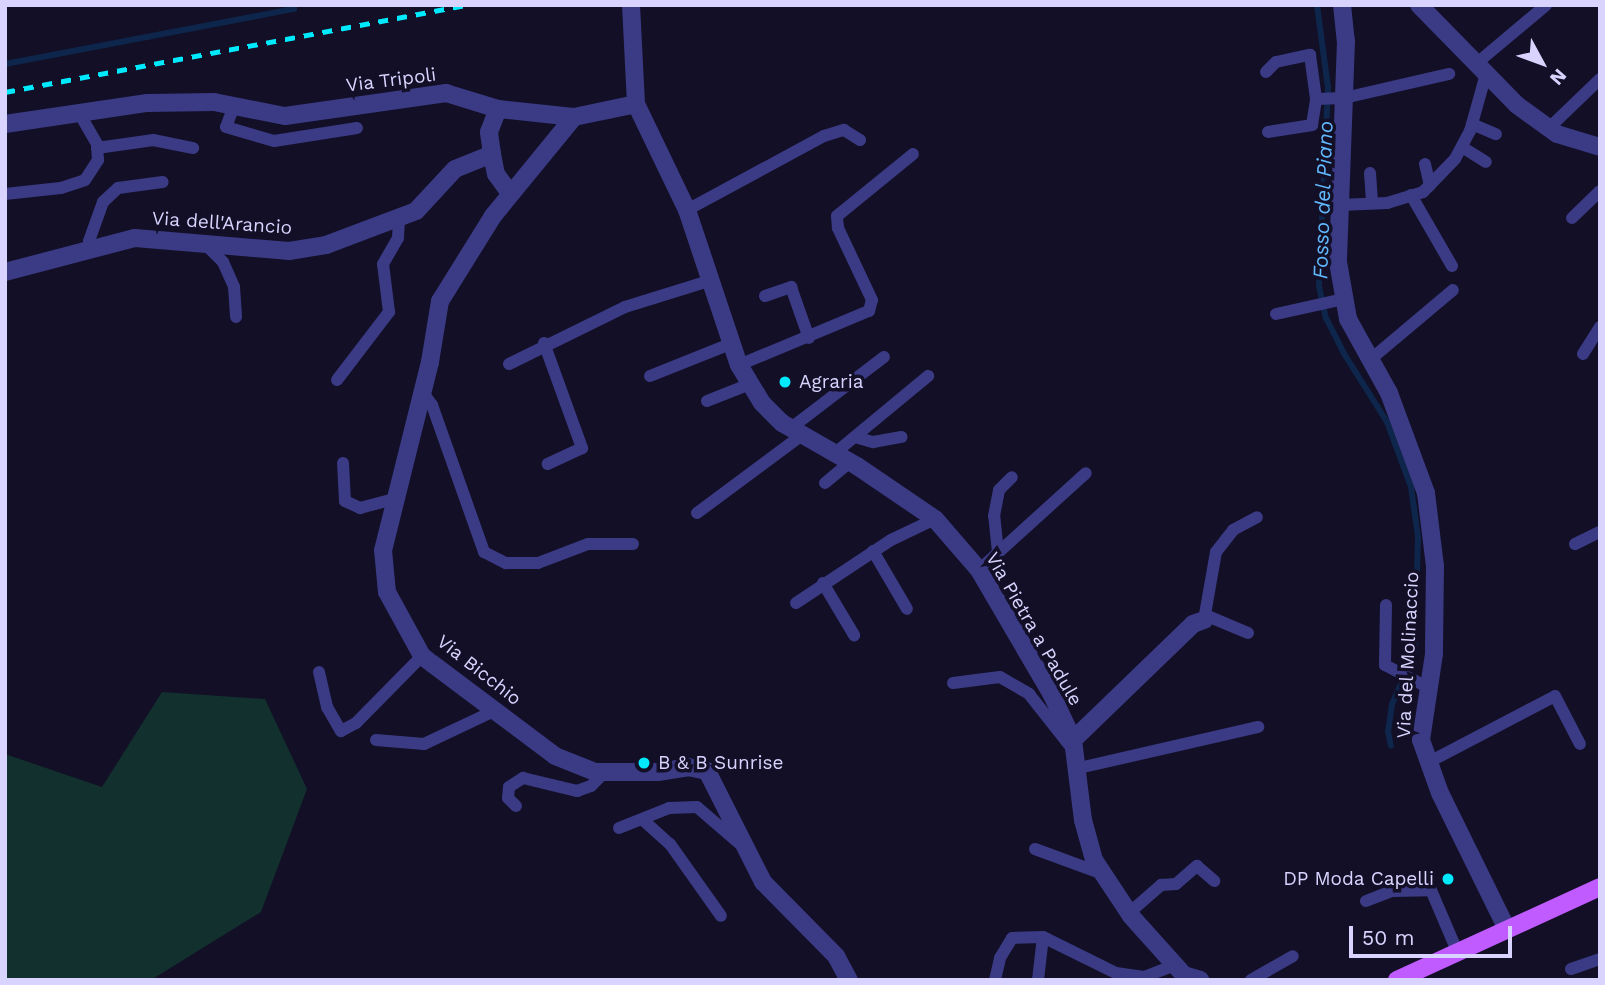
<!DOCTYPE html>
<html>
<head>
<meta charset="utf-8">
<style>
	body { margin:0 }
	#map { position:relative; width:1605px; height:985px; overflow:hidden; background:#120f26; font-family:"Work Sans",sans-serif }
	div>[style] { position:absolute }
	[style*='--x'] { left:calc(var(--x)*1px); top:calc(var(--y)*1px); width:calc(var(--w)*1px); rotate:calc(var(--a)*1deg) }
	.green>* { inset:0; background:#12302e }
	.stream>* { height:6px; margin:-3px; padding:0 3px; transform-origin:3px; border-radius:3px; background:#0e264b }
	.service>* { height:12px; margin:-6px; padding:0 6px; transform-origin:6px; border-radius:6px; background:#3b3a85 }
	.minor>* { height:18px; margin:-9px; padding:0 9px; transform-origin:9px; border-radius:9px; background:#3b3a85 }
	.tertiary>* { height:18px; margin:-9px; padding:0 9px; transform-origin:9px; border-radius:9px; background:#3b3a85 }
	.primary>* { height:18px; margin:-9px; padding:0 9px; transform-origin:9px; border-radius:9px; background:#bf5bff }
	.rail>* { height:5px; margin-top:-2.5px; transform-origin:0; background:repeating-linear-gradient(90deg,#00eaff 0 10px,transparent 0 19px) }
	.dots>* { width:19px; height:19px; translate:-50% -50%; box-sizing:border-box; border:4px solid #120f26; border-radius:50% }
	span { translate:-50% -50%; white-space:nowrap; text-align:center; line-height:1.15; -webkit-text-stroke:7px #120f26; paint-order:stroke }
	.street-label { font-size:19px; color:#d8d4ff }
	.poi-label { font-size:19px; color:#d8d4ff }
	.left { translate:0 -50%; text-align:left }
	.right { translate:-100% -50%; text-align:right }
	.water-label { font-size:21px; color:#62b9ff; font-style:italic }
	.frame { position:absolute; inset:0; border:7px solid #d8d4ff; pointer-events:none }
	.north { position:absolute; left:1507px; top:28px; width:70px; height:70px; -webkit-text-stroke:5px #120f26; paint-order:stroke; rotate:131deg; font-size:19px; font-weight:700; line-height:28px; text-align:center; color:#d8d4ff }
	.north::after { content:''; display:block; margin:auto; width:24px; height:32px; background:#d8d4ff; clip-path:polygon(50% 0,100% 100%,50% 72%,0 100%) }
	.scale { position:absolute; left:1349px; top:926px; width:163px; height:32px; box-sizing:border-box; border:4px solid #d8d4ff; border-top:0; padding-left:9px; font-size:21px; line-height:24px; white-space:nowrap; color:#d8d4ff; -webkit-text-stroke:5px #120f26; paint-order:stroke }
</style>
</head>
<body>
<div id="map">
	<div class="green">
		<div style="clip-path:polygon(162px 692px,265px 699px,307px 789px,261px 912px,151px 980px,5px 980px,5px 754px,102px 787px)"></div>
	</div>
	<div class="stream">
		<div style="--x:1317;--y:5;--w:83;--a:82.4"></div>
		<div style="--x:1328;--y:87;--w:199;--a:92.6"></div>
		<div style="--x:1319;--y:286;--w:33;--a:78"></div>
		<div style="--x:1326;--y:318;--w:38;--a:63"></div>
		<div style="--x:1343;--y:352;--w:83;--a:57.8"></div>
		<div style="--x:1387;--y:422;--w:69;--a:69.7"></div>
		<div style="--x:1411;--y:487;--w:50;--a:82"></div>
		<div style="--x:1418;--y:537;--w:116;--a:91.5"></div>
		<div style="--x:1415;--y:653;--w:56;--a:114.3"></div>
		<div style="--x:1392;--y:704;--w:27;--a:98"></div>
		<div style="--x:1388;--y:731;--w:15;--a:79"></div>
		<div style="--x:5;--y:64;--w:294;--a:-10.8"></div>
		<div style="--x:294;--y:9;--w:4;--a:-90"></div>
	</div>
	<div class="service">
		<div style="--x:1477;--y:63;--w:90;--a:-40"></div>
		<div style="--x:1266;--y:72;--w:14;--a:-45"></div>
		<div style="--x:1276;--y:62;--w:35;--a:-12"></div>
		<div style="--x:1310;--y:55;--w:44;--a:82.2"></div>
		<div style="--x:1316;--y:99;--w:28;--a:-2"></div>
		<div style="--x:1344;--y:98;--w:108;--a:-12.9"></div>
		<div style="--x:234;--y:106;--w:22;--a:111"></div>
		<div style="--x:226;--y:127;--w:50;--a:16.3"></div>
		<div style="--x:274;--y:141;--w:84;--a:-8.9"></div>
		<div style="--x:1472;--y:124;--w:26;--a:23"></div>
		<div style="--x:1549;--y:128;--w:71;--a:-43.9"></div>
		<div style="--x:1268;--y:132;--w:45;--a:-9"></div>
		<div style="--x:1312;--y:125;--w:26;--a:-81"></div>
		<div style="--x:1462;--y:147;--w:28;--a:32"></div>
		<div style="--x:97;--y:148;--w:57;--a:-8.1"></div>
		<div style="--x:153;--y:140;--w:41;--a:11.3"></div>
		<div style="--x:1425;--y:164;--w:22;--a:77"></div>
		<div style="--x:1370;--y:173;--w:30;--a:86"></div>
		<div style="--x:5;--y:194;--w:56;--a:-6.1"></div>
		<div style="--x:61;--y:188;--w:25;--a:-18"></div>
		<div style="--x:85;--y:180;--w:24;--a:-57"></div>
		<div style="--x:98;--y:160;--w:16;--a:-94"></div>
		<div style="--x:97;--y:144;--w:36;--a:-120"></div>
		<div style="--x:1411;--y:195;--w:82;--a:60"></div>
		<div style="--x:1341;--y:205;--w:46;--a:-2.5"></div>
		<div style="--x:1387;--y:203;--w:38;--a:-17"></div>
		<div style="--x:1423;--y:192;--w:46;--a:-45.9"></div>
		<div style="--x:1455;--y:159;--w:32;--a:-62"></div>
		<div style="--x:1470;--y:131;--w:59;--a:-74.3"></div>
		<div style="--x:687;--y:210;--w:156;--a:-28.4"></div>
		<div style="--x:824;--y:136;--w:21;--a:-17"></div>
		<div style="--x:844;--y:130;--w:19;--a:32"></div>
		<div style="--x:1572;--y:218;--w:39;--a:-44"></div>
		<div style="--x:204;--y:243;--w:27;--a:45"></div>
		<div style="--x:223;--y:262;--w:27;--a:66"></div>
		<div style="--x:234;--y:287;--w:30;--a:86"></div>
		<div style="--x:91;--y:249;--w:8;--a:-104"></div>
		<div style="--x:89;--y:241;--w:41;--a:-70.3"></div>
		<div style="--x:103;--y:202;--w:21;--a:-43"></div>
		<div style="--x:118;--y:188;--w:45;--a:-7.6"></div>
		<div style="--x:765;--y:296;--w:28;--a:-19"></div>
		<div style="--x:791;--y:287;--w:54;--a:70.6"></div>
		<div style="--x:1276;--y:314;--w:70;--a:-12.4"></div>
		<div style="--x:544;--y:343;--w:112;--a:70.1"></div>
		<div style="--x:582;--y:448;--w:38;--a:155"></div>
		<div style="--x:1583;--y:354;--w:32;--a:-58"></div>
		<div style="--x:1371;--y:359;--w:107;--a:-40.1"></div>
		<div style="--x:509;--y:364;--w:129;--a:-26.2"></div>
		<div style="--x:625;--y:307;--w:91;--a:-17.2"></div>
		<div style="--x:739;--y:365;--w:141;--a:-22.6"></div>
		<div style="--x:869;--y:311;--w:11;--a:-75"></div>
		<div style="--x:872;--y:300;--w:80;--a:-115.3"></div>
		<div style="--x:838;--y:228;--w:12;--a:-95"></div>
		<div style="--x:837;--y:216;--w:98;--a:-39.2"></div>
		<div style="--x:650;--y:376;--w:86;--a:-21.8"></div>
		<div style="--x:337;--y:380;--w:86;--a:-52.6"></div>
		<div style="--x:389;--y:312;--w:48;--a:-97.1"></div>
		<div style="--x:383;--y:264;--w:30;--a:-60"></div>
		<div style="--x:398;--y:238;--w:20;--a:-87"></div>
		<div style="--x:421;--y:390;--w:19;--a:54"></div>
		<div style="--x:432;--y:405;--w:156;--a:70.5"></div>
		<div style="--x:484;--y:552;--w:25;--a:27"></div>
		<div style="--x:506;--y:563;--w:32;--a:0"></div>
		<div style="--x:538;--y:563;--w:53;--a:-20.8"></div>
		<div style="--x:588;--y:544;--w:45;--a:0"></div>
		<div style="--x:707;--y:401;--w:46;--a:-21.6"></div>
		<div style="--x:791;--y:428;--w:117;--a:-37.4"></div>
		<div style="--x:855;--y:437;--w:19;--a:16"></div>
		<div style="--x:873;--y:442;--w:29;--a:-10"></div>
		<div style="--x:835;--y:453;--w:121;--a:-39.6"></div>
		<div style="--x:343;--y:463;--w:38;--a:87"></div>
		<div style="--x:345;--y:501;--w:17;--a:25"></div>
		<div style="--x:360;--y:508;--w:35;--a:-15"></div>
		<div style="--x:825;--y:483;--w:33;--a:-40"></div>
		<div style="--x:697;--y:513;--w:131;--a:-36.6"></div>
		<div style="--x:1575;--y:544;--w:28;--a:-26"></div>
		<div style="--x:873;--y:551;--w:67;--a:59.6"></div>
		<div style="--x:998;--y:552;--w:36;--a:-96"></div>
		<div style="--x:994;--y:516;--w:26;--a:-79"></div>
		<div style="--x:999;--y:490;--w:18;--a:-45"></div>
		<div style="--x:979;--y:570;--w:144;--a:-42.2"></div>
		<div style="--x:823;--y:583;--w:61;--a:59.2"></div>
		<div style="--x:796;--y:603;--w:114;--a:-33.6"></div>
		<div style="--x:891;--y:540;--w:49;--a:-25.5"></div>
		<div style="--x:1386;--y:605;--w:60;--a:91"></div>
		<div style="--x:1385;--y:665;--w:47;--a:27.6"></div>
		<div style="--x:1248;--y:633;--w:41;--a:-157.2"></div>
		<div style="--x:1210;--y:617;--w:7;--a:153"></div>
		<div style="--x:1204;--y:620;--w:69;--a:-80"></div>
		<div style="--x:1216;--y:552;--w:28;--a:-52"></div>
		<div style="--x:1233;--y:530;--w:27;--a:-28"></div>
		<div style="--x:319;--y:672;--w:36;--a:77"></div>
		<div style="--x:327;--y:707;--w:28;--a:60"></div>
		<div style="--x:341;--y:731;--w:17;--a:-28"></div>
		<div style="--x:356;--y:723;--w:94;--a:-45.4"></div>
		<div style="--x:953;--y:683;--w:47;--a:-7.3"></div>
		<div style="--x:1000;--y:677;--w:34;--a:30"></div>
		<div style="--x:1029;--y:694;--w:73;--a:51.7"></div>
		<div style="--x:376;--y:740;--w:48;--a:4.8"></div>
		<div style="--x:424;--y:744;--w:80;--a:-25.3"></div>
		<div style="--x:1429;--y:762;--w:142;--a:-27.6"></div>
		<div style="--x:1555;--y:696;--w:54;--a:62.5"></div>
		<div style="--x:1079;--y:768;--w:184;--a:-12.9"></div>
		<div style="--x:516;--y:806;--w:11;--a:-135"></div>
		<div style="--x:508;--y:798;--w:11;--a:-85"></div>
		<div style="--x:509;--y:787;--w:17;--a:-33"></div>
		<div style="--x:523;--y:778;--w:56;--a:13.5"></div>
		<div style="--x:577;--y:791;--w:15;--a:-20"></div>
		<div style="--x:591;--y:786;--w:20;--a:-45"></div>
		<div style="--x:643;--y:820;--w:36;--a:42"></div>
		<div style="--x:670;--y:844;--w:88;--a:54.7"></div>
		<div style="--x:619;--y:828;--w:54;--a:-21.8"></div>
		<div style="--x:669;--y:808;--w:28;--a:-2"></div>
		<div style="--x:697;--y:807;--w:57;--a:40.7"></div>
		<div style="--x:1035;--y:849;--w:72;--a:20.2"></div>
		<div style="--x:1366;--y:901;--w:28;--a:-21"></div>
		<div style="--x:1392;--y:891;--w:39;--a:-1"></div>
		<div style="--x:1431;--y:890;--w:66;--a:66.9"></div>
		<div style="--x:1129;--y:913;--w:43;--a:-41.2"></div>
		<div style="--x:1161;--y:885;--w:15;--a:-4"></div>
		<div style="--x:1176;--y:884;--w:28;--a:-41"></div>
		<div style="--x:1197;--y:866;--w:23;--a:41"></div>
		<div style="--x:1571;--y:969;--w:31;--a:-19"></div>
		<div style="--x:995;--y:980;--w:23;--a:-77"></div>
		<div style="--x:1000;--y:958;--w:23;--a:-59"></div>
		<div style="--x:1012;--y:938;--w:31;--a:-2"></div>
		<div style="--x:1038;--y:980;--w:43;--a:-83.4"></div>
		<div style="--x:1043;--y:937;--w:81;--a:26.3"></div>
		<div style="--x:1116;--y:973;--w:28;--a:8"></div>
		<div style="--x:1144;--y:977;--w:33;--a:-21"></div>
		<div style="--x:1251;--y:980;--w:48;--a:-29.7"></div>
	</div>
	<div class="minor">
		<div style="--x:631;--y:5;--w:99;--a:87.1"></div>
		<div style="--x:636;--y:104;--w:118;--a:64.3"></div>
		<div style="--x:687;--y:210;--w:163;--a:71.5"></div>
		<div style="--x:739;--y:365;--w:44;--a:58.8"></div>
		<div style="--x:762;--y:403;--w:28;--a:45"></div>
		<div style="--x:782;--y:423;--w:86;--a:29.8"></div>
		<div style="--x:857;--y:466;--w:94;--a:34.2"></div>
		<div style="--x:935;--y:519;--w:67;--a:49.2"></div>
		<div style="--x:979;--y:570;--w:143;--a:59.7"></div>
		<div style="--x:1051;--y:693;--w:52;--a:64.9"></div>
		<div style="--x:1073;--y:740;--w:81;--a:82.9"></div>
		<div style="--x:1083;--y:820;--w:41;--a:74.6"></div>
		<div style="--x:1094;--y:860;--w:67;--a:56.5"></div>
		<div style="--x:1131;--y:916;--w:79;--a:48.1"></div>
		<div style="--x:1184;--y:975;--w:17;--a:17"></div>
		<div style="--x:574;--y:117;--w:128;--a:129.3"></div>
		<div style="--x:493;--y:216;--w:100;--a:121.9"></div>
		<div style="--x:440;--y:301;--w:62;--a:99.3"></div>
		<div style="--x:430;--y:362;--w:194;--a:104"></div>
		<div style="--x:383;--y:550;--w:42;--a:84.6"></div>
		<div style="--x:387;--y:592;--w:73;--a:61.3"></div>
		<div style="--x:422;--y:656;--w:166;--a:36.9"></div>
		<div style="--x:555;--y:756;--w:43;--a:21.8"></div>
		<div style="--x:595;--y:772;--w:63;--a:0"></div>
		<div style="--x:658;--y:772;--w:30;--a:-9"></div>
		<div style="--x:688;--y:767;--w:19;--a:12"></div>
		<div style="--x:707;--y:771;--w:124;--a:63.2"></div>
		<div style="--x:763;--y:882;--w:104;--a:45.4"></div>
		<div style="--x:836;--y:956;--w:27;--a:62"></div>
		<div style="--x:5;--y:124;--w:144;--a:-8.4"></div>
		<div style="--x:147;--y:103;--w:67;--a:-0.9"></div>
		<div style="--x:214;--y:102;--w:72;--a:11.2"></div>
		<div style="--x:285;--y:116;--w:163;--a:-8.1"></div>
		<div style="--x:446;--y:93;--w:54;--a:17.1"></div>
		<div style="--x:498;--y:109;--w:76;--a:6"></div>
		<div style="--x:574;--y:117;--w:63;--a:-11.8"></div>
		<div style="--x:492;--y:154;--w:20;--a:79"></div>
		<div style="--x:496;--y:174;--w:24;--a:54"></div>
		<div style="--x:5;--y:272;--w:134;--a:-14.7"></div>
		<div style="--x:135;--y:238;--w:155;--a:4.8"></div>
		<div style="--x:289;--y:251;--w:37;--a:-9"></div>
		<div style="--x:326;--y:245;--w:96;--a:-20.7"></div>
		<div style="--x:416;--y:211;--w:57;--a:-47.1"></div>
		<div style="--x:455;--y:169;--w:40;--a:-22"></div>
		<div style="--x:492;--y:154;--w:22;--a:-98"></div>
		<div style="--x:489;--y:132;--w:25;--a:-69"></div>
		<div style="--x:1073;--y:740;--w:167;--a:-44"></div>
		<div style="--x:1193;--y:624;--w:12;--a:-20"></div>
	</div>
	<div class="tertiary">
		<div style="--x:1342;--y:5;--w:36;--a:84"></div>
		<div style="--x:1346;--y:41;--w:221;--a:92.1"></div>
		<div style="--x:1338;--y:262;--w:58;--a:80"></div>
		<div style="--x:1348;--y:319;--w:85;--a:61"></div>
		<div style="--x:1389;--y:393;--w:107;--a:69.7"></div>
		<div style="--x:1426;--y:493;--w:74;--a:83"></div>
		<div style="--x:1435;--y:566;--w:88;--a:90.7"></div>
		<div style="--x:1434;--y:654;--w:87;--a:98.6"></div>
		<div style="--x:1421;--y:740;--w:56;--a:70.3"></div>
		<div style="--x:1440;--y:793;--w:152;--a:63.8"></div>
		<div style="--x:1419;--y:5;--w:140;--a:45.6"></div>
		<div style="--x:1517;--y:105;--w:49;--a:35.9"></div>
		<div style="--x:1557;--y:134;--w:45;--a:16.8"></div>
	</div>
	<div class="primary">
		<div style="--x:1397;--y:980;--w:223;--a:-24.6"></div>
	</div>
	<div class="rail">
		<div style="--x:5;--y:92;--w:469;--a:-10.7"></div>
	</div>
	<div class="dots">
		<div style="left:785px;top:382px;background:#00eaff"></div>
		<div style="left:644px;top:763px;background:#00eaff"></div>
		<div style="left:1448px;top:879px;background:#00eaff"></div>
	</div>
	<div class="street-label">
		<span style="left:391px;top:80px;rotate:-7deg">Via Tripoli</span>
		<span style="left:222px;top:223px;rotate:4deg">Via dell'Arancio</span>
		<span style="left:1034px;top:629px;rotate:60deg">Via Pietra a Padule</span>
		<span style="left:1408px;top:655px;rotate:-87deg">Via del Molinaccio</span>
		<span style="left:479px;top:670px;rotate:38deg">Via Bicchio</span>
	</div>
	<div class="poi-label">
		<span class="left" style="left:799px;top:382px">Agraria</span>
		<span class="left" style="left:658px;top:763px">B &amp; B Sunrise</span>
		<span class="right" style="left:1434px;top:879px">DP Moda Capelli</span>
	</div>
	<div class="water-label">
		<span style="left:1323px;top:200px;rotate:-88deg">Fosso del Piano</span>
	</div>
	<div class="frame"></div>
	<div class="north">N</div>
	<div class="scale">50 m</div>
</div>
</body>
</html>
